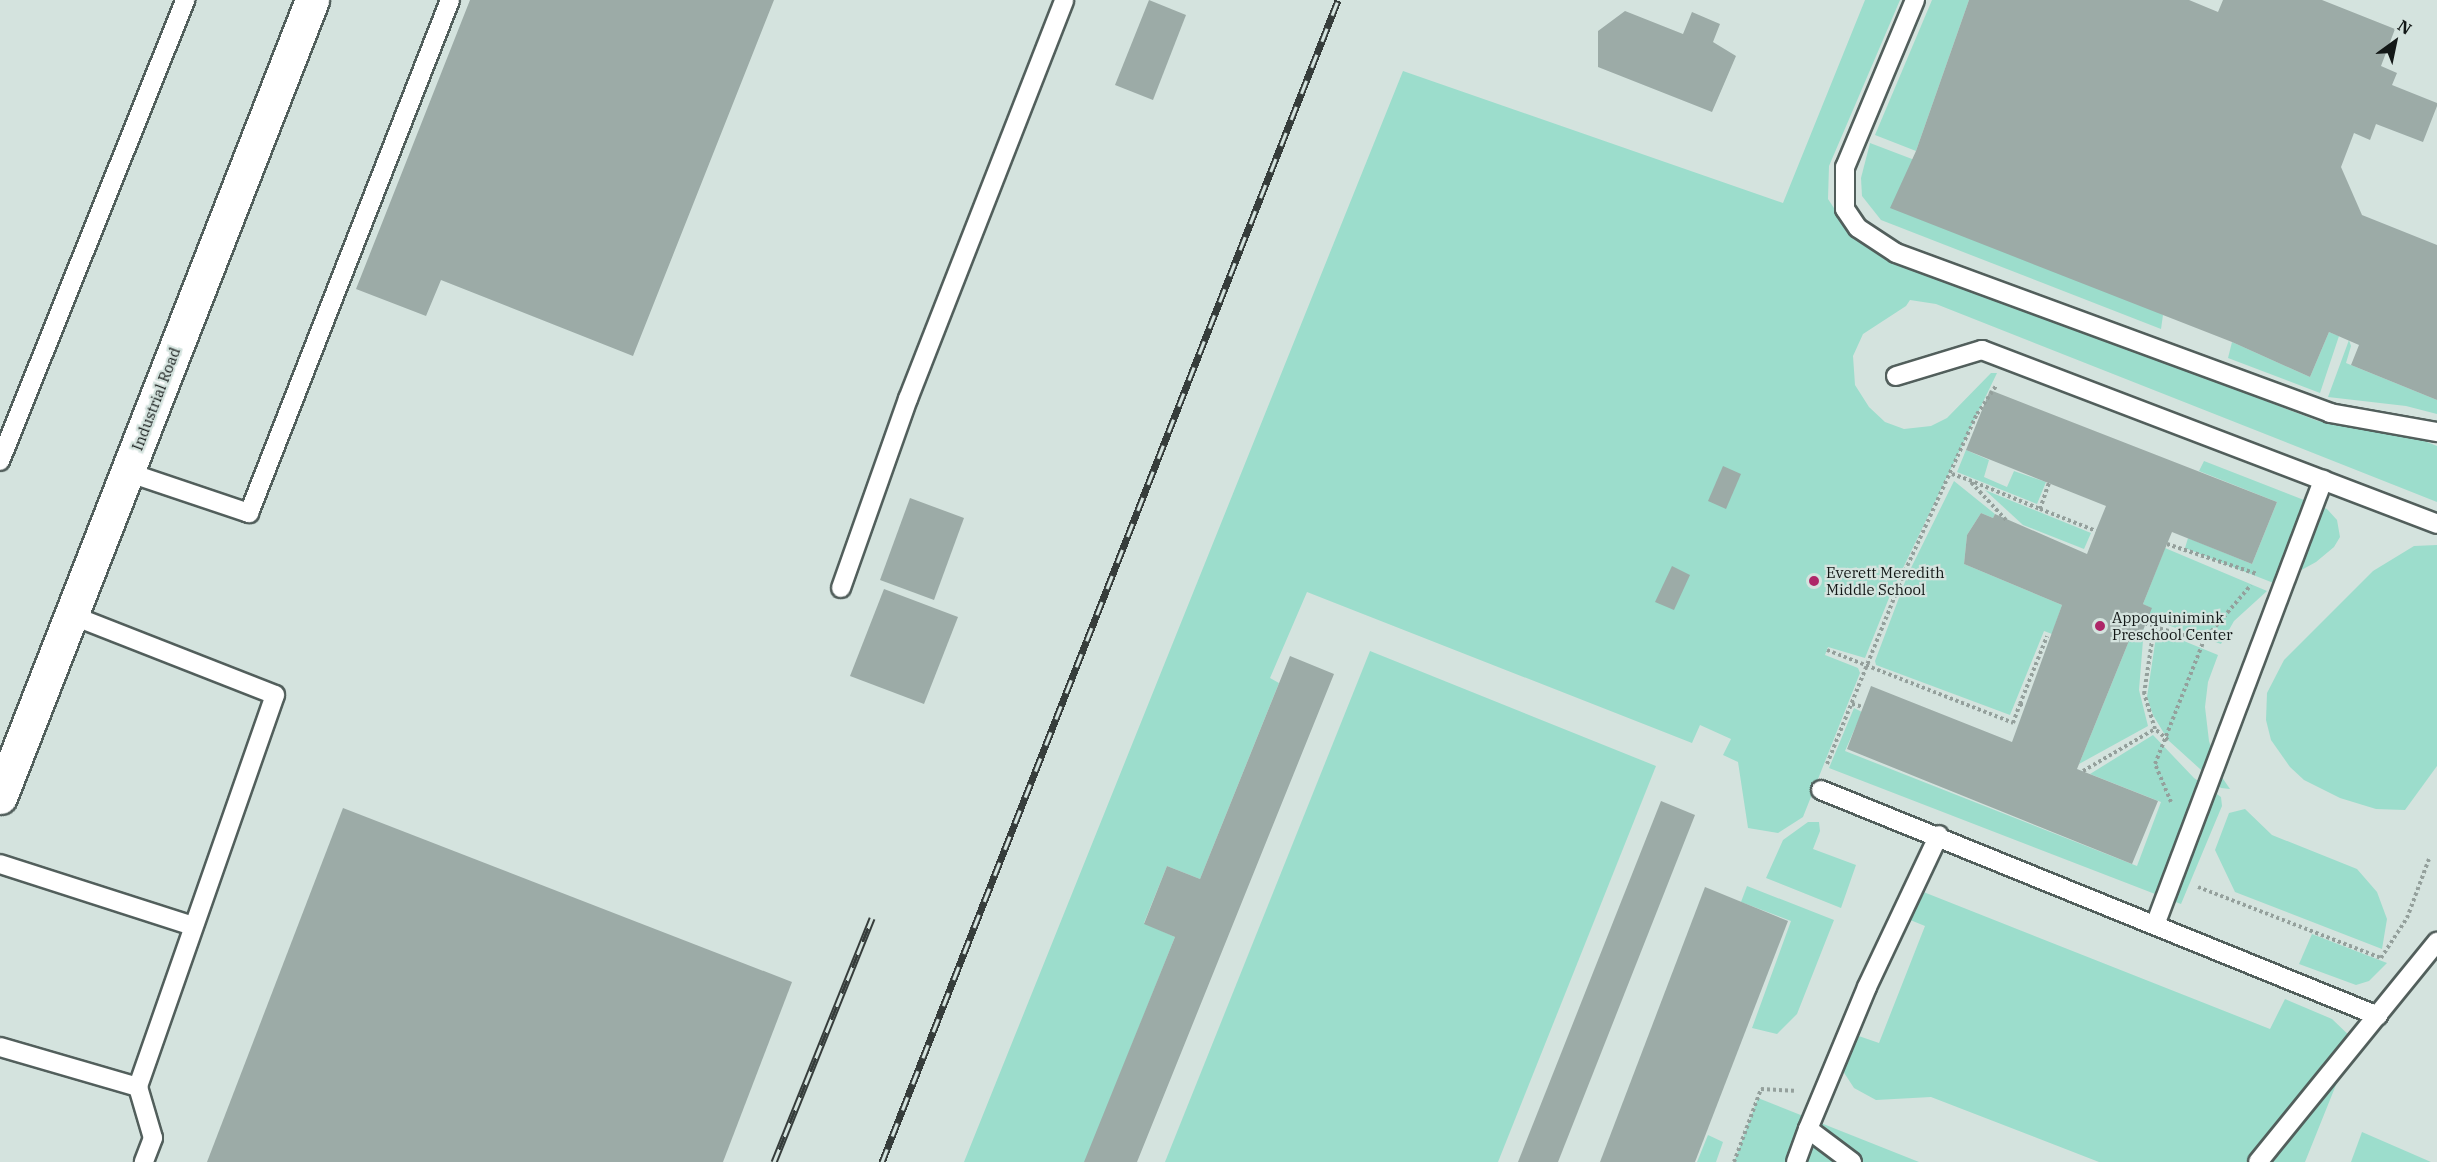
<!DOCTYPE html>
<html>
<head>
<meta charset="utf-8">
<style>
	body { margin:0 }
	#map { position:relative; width:2437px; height:1162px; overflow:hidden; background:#d4e3de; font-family:"IBM Plex Serif",serif }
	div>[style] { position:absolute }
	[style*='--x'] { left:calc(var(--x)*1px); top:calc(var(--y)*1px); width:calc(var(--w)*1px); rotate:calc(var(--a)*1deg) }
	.green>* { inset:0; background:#9cddcc }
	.building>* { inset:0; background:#9caba7 }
	.path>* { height:4px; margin-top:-2px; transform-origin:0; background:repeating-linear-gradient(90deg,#94a09c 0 3px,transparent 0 6px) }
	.roads { filter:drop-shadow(2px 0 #525f5c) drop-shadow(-2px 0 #525f5c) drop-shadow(0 2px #525f5c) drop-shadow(0 -2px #525f5c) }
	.lane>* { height:18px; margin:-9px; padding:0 9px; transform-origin:9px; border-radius:9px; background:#fff }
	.secondary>* { height:33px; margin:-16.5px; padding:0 16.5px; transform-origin:16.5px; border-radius:16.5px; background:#fff }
	.rail>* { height:7px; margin-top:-3.5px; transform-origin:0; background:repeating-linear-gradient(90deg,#d4e3de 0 14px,#363d3b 0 28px); box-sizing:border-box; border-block:2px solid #363d3b }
	.dots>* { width:16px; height:16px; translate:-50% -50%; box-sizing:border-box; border:3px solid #d4e3de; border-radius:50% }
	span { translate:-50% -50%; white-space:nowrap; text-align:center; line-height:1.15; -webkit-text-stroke:4.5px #d4e3de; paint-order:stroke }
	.street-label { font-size:15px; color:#131817 }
	.poi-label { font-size:15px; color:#131817 }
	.left { translate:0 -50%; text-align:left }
	.north { position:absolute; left:2365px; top:12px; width:60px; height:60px; -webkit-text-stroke:4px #d4e3de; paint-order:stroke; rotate:33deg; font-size:16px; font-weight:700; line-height:24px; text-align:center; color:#131817 }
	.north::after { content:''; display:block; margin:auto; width:21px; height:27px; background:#131817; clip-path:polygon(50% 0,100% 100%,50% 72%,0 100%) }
</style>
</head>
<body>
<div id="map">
	<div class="green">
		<div style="clip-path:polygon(1865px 0,1900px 0,1829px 166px,1828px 199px,1851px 234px,1926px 271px,2318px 421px,2404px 433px,2437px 446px,2437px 502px,1936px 304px,1910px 300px,1906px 306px,1863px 334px,1853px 356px,1855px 385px,1869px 407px,1885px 422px,1904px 429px,1931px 426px,1947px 418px,1991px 373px,1997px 373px,1891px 593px,1865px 658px,1828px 647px,1825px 655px,1858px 668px,1860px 673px,1803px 817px,1778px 833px,1748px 828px,1738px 762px,1723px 755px,1731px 739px,1700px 725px,1692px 743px,1307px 592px,1270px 678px,1279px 683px,1200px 879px,1167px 866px,1144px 923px,1175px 937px,1085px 1162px,964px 1162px,1403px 71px,1783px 203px)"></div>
		<div style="clip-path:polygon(1932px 0,1969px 0,1916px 151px,1875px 135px)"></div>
		<div style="clip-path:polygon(1870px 143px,1912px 159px,2163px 315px,2161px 329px,1881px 220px,1862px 196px,1861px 178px)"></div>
		<div style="clip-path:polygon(2329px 332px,2339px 336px,2320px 393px,2228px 358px,2232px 342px,2310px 377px)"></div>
		<div style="clip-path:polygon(2349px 340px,2351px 346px,2346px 363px,2437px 400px,2437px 414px,2406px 406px,2328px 397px)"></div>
		<div style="clip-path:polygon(1966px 450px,1989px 460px,1984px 477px,2007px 487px,2014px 471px,2046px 482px,2037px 504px,1957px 472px)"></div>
		<div style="clip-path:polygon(2204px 461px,2327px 509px,2337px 520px,2340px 537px,2334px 547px,2316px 562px,2276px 584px,2185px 548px,2188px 538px,2252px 564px,2277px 502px,2199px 471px)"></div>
		<div style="clip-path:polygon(1954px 481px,1995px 514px,1993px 518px,1981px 513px,1967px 535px,1964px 564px,2062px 605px,2052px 634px,2044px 631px,2010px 715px,1876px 665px,1875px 661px,1908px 574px)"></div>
		<div style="clip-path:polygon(1985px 490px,2091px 533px,2084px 549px,2023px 525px)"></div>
		<div style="clip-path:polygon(2437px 545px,2437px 766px,2405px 810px,2376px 809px,2340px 798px,2304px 780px,2290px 767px,2271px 740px,2266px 720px,2267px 693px,2284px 660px,2373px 571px,2414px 546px)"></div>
		<div style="clip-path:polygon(2165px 548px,2267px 591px,2234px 621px,2221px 644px,2148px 618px,2151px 608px,2143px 604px)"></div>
		<div style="clip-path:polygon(2144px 628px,2139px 690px,2148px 726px,2079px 764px,2133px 631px,2141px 633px)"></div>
		<div style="clip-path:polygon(2157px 630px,2218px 655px,2208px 682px,2205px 707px,2209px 741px,2219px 773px,2230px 789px,2221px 788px,2168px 740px,2153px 715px,2147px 697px)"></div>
		<div style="clip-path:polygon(1370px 651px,1656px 766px,1498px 1162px,1165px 1162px)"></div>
		<div style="clip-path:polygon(1854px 708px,1862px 712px,1845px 751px,2137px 866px,2161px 802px,2090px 774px,2153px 735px,2194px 778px,2221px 797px,2222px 806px,2181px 904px,1829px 768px)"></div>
		<div style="clip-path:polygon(2245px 809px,2272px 835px,2357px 869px,2377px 892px,2387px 919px,2382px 949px,2235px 892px,2215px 850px,2229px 813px)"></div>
		<div style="clip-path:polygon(1808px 822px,1819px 822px,1820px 831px,1813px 849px,1856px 865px,1841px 908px,1766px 878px,1783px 840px)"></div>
		<div style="clip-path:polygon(1747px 886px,1834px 920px,1797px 1014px,1777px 1034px,1752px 1028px,1791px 921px,1741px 902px)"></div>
		<div style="clip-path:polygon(1921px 891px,2270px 1029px,2285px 999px,2332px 1019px,2354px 1040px,2305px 1162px,2099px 1162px,1931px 1097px,1876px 1100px,1854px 1088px,1839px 1065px,1850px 1033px,1879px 1043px,1925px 926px,1898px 915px)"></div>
		<div style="clip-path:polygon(2312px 934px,2387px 963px,2369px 981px,2356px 985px,2299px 964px)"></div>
		<div style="clip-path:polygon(1758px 1098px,1919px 1162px,1734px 1162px)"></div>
		<div style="clip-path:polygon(2362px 1132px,2431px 1162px,2351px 1162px)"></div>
		<div style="clip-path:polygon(1708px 1135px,1723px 1142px,1716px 1162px,1697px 1162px)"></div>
	</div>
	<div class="building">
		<div style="clip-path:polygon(470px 0,774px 0,633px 356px,441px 280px,426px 316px,356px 289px)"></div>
		<div style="clip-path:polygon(1149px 0,1186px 15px,1153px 100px,1115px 85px)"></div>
		<div style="clip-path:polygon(1969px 0,2189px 0,2218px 12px,2223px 0,2322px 0,2395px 29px,2381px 66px,2397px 73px,2392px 85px,2437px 103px,2437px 106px,2423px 142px,2376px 124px,2370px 140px,2354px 133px,2341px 167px,2362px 215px,2437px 245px,2437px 400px,2351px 365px,2359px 345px,2329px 332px,2310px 377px,2232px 342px,1890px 208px,1916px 151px)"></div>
		<div style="clip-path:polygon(1625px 11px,1683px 34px,1692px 12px,1720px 24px,1713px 42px,1736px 56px,1712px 112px,1598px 67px,1598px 31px)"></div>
		<div style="clip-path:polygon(1990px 390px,2277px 502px,2252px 564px,2172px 532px,2167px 544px,2143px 604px,2152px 608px,2144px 628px,2141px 634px,2133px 631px,2077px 769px,2158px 801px,2132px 864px,1847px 749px,1871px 686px,2012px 742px,2062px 605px,1964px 564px,1967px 535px,1981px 513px,1993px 518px,1995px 514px,2087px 554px,2097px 528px,2106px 506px,1966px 450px)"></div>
		<div style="clip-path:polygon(1723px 466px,1741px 474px,1726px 509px,1708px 501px)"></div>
		<div style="clip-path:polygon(910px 498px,964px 518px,934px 600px,880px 580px)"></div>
		<div style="clip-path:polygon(1672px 566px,1690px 575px,1674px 610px,1655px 602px)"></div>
		<div style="clip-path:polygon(884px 589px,958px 617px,924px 704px,850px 676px)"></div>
		<div style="clip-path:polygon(1290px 656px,1334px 674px,1137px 1162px,1084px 1162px,1175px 937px,1144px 924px,1167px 866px,1200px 879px)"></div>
		<div style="clip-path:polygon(1661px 801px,1695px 815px,1558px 1162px,1518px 1162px)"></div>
		<div style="clip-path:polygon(343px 808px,792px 982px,723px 1162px,207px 1162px)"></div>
		<div style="clip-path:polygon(1705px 887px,1788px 921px,1695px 1162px,1600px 1162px)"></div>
	</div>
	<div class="path">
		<div style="--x:1952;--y:474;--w:18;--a:19"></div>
		<div style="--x:2040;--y:509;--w:60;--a:21.4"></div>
		<div style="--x:2006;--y:520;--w:54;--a:-132.8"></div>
		<div style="--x:1969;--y:480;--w:77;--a:22.2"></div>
		<div style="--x:2040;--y:509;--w:28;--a:-71"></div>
		<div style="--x:2167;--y:544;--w:95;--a:18.4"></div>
		<div style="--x:2145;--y:623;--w:10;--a:24"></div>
		<div style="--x:1827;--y:650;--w:200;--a:21.4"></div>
		<div style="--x:2013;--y:723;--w:20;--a:-70"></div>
		<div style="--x:2020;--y:704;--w:5;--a:22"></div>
		<div style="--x:1852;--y:704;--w:11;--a:15"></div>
		<div style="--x:2020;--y:704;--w:73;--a:-68.3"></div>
		<div style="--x:2168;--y:740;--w:17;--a:-140"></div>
		<div style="--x:2155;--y:729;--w:37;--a:-107"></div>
		<div style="--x:2144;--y:694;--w:68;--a:-81.5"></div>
		<div style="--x:2154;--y:627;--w:51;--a:14.9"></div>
		<div style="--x:1827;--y:764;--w:208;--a:-68"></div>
		<div style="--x:1905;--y:571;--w:173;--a:-65.4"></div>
		<div style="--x:1977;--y:414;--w:34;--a:-56"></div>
		<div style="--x:2083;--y:771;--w:83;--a:-30.3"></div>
		<div style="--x:2171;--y:802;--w:41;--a:-112.8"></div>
		<div style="--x:2155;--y:764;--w:133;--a:-68.4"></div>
		<div style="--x:2204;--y:640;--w:72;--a:-49.5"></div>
		<div style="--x:2198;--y:887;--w:196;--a:21.2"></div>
		<div style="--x:2381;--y:958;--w:48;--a:-57"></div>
		<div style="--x:2407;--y:918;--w:63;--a:-69.6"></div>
		<div style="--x:1734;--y:1162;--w:78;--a:-69.7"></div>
		<div style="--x:1761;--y:1089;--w:33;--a:3"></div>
	</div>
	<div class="roads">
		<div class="lane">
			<div style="--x:1915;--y:0;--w:181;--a:112.7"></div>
			<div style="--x:1845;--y:167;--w:42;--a:90"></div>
			<div style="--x:1845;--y:209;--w:23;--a:56"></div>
			<div style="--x:1858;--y:228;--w:45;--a:33.3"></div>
			<div style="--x:1896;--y:253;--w:463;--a:20.2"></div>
			<div style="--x:2330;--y:413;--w:109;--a:10.1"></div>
			<div style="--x:1896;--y:376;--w:90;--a:-16.8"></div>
			<div style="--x:1982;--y:350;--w:487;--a:20.9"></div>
			<div style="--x:0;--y:461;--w:497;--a:-68.1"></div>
			<div style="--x:127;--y:472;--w:129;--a:18.6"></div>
			<div style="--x:249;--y:513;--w:551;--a:-68.6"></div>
			<div style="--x:841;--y:588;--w:201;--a:-70.5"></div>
			<div style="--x:908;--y:399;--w:428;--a:-68.6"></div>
			<div style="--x:71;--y:615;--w:219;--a:21.4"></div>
			<div style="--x:275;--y:695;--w:415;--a:109.3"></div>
			<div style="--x:138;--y:1087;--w:53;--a:73.6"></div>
			<div style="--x:153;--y:1138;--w:26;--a:111"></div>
			<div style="--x:1821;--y:790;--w:601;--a:22.08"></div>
			<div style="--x:0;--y:864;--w:203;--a:17.8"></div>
			<div style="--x:2155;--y:925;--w:476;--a:-69.3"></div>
			<div style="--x:0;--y:1047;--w:144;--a:16.2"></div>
			<div style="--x:1796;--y:1162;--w:35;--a:-70"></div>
			<div style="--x:1852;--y:1162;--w:55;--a:-143.1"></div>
			<div style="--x:1808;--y:1129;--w:154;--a:-67.4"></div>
			<div style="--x:1867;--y:987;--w:168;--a:-64.7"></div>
			<div style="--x:2258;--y:1162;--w:284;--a:-50.9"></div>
		</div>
		<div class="secondary">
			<div style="--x:0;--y:797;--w:856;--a:-68.62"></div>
		</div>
	</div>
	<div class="rail">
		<div style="--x:774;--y:1162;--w:263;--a:-68.1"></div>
		<div style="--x:882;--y:1162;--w:1248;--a:-68.57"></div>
	</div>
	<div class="dots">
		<div style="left:1814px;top:581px;background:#ae2668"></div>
		<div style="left:2100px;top:626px;background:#ae2668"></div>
	</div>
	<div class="street-label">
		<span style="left:156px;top:399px;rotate:-69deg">Industrial Road</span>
	</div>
	<div class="poi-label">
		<span class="left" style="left:1826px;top:581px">Everett Meredith<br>Middle School</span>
		<span class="left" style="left:2112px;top:626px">Appoquinimink<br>Preschool Center</span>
	</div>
	<div class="north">N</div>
</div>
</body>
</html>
